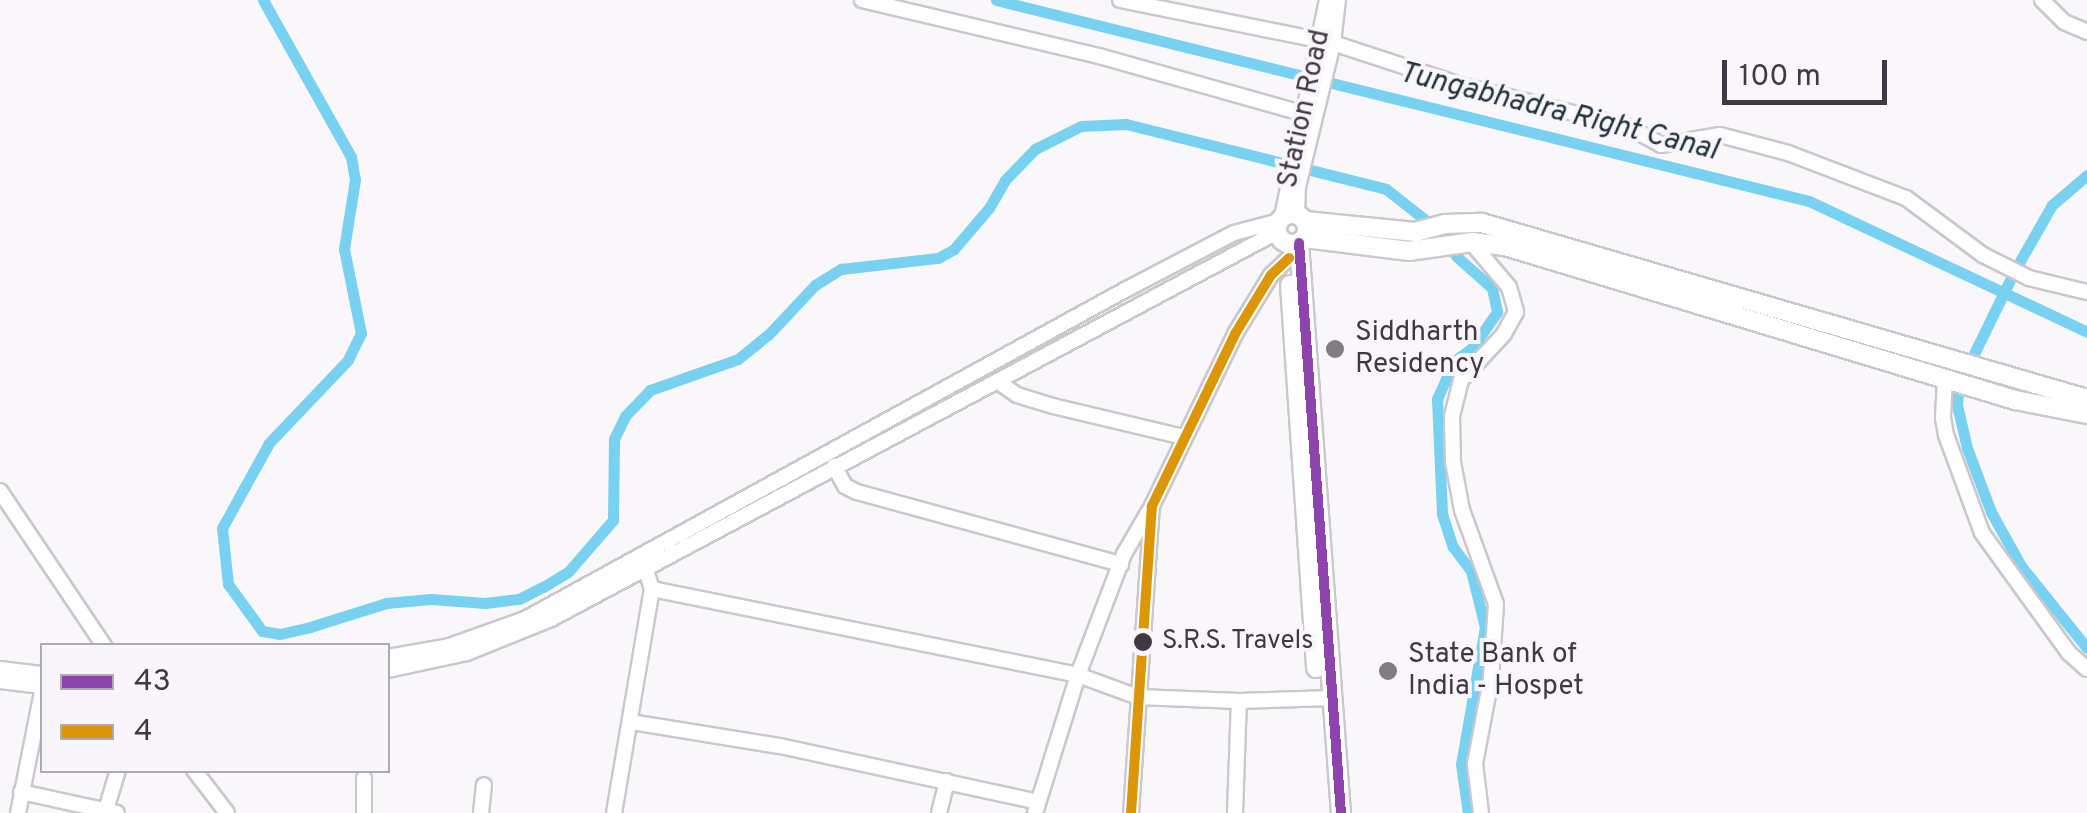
<!DOCTYPE html>
<html>
<head>
<meta charset="utf-8">
<style>
	body { margin:0 }
	#map { position:relative; width:2087px; height:813px; overflow:hidden; background:#f9f7fa; font-family:Overpass,sans-serif }
	div>[style] { position:absolute }
	[style*='--x'] { left:calc(var(--x)*1px); top:calc(var(--y)*1px); width:calc(var(--w)*1px); rotate:calc(var(--a)*1deg) }
	.canal>* { height:11px; margin:-5.5px; padding:0 5.5px; transform-origin:5.5px; border-radius:5.5px; background:#78d1f0 }
	.roads { filter:drop-shadow(2px 0 #cac7cd) drop-shadow(-2px 0 #cac7cd) drop-shadow(0 2px #cac7cd) drop-shadow(0 -2px #cac7cd) }
	.minor>* { height:14px; margin:-7px; padding:0 7px; transform-origin:7px; border-radius:7px; background:#fefefe }
	.major>* { height:18px; margin:-9px; padding:0 9px; transform-origin:9px; border-radius:9px; background:#fefefe }
	.major>.ring { margin:-9px; padding:0; box-sizing:content-box; background:none; border:18px solid #fefefe; border-radius:50% }
	.bus-1>* { height:10px; margin:-5px; padding:0 5px; transform-origin:5px; border-radius:5px; background:#8e44ad }
	.bus-2>* { height:10px; margin:-5px; padding:0 5px; transform-origin:5px; border-radius:5px; background:#dc960a }
	.dots>* { width:28px; height:28px; translate:-50% -50%; box-sizing:border-box; border:5px solid #f9f6fb; border-radius:50% }
	span { translate:-50% -50%; white-space:nowrap; text-align:center; line-height:1.15; -webkit-text-stroke:8px #f9f6fb; paint-order:stroke }
	.bus-label { font-size:26px; color:#403944 }
	.left { translate:0 -50%; text-align:left }
	.street-label { font-size:28px; color:#403944 }
	.poi-label { font-size:28px; color:#403944 }
	.water-label { font-size:30px; color:#1c3139; font-style:italic }
	.legend { position:absolute; left:40px; top:643px; width:350px; height:130px; box-sizing:border-box; background:#f9f6fb; border:2px solid #afaab2; margin:0; padding:12px 18px; list-style:none; font-size:30px; color:#403944 }
	.legend li { display:flex; align-items:center; gap:20px; height:50px }
	.legend b { width:50px; border:2px solid #afaab2 }
	.scale { position:absolute; left:1722px; top:60px; width:165px; height:45px; box-sizing:border-box; border:5px solid #403944; border-top:0; padding-left:12px; font-size:30px; line-height:35px; white-space:nowrap; color:#403944; -webkit-text-stroke:8px #f9f6fb; paint-order:stroke }
</style>
</head>
<body>
<div id="map">
	<div class="canal">
		<div style="--x:263;--y:0;--w:180;--a:60.7"></div>
		<div style="--x:351;--y:157;--w:23;--a:80"></div>
		<div style="--x:355;--y:180;--w:70;--a:99.1"></div>
		<div style="--x:344;--y:249;--w:86;--a:78.6"></div>
		<div style="--x:361;--y:333;--w:30;--a:116"></div>
		<div style="--x:348;--y:360;--w:115;--a:133.6"></div>
		<div style="--x:269;--y:443;--w:97;--a:118.9"></div>
		<div style="--x:222;--y:528;--w:56;--a:83.9"></div>
		<div style="--x:228;--y:584;--w:58;--a:54.1"></div>
		<div style="--x:262;--y:631;--w:18;--a:9"></div>
		<div style="--x:280;--y:634;--w:31;--a:-13"></div>
		<div style="--x:310;--y:627;--w:80;--a:-17.5"></div>
		<div style="--x:386;--y:603;--w:45;--a:-5.1"></div>
		<div style="--x:431;--y:599;--w:54;--a:4.2"></div>
		<div style="--x:485;--y:603;--w:34;--a:-7"></div>
		<div style="--x:519;--y:599;--w:27;--a:-27"></div>
		<div style="--x:543;--y:587;--w:29;--a:-31"></div>
		<div style="--x:568;--y:572;--w:69;--a:-49.1"></div>
		<div style="--x:613;--y:520;--w:81;--a:-89.3"></div>
		<div style="--x:614;--y:439;--w:25;--a:-64"></div>
		<div style="--x:625;--y:416;--w:36;--a:-46"></div>
		<div style="--x:650;--y:390;--w:93;--a:-19.4"></div>
		<div style="--x:738;--y:359;--w:38;--a:-39"></div>
		<div style="--x:768;--y:335;--w:69;--a:-46.8"></div>
		<div style="--x:815;--y:285;--w:31;--a:-32"></div>
		<div style="--x:841;--y:269;--w:98;--a:-6.5"></div>
		<div style="--x:938;--y:258;--w:18;--a:-29"></div>
		<div style="--x:954;--y:249;--w:54;--a:-49.5"></div>
		<div style="--x:989;--y:208;--w:32;--a:-60"></div>
		<div style="--x:1005;--y:180;--w:43;--a:-45.9"></div>
		<div style="--x:1035;--y:149;--w:51;--a:-26.6"></div>
		<div style="--x:1081;--y:126;--w:45;--a:-2.5"></div>
		<div style="--x:1126;--y:124;--w:268;--a:14"></div>
		<div style="--x:1386;--y:189;--w:60;--a:38.2"></div>
		<div style="--x:1433;--y:226;--w:39;--a:52"></div>
		<div style="--x:1457;--y:257;--w:47;--a:41.5"></div>
		<div style="--x:1492;--y:288;--w:25;--a:78"></div>
		<div style="--x:1497;--y:312;--w:44;--a:124.8"></div>
		<div style="--x:1472;--y:348;--w:22;--a:144"></div>
		<div style="--x:1454;--y:361;--w:42;--a:114.1"></div>
		<div style="--x:1437;--y:399;--w:115;--a:87.5"></div>
		<div style="--x:1442;--y:514;--w:35;--a:72"></div>
		<div style="--x:1453;--y:547;--w:30;--a:53"></div>
		<div style="--x:1471;--y:571;--w:58;--a:76"></div>
		<div style="--x:1485;--y:627;--w:139;--a:99.9"></div>
		<div style="--x:1461;--y:764;--w:49;--a:81.9"></div>
		<div style="--x:996;--y:0;--w:837;--a:13.89"></div>
		<div style="--x:1809;--y:201;--w:307;--a:25.2"></div>
		<div style="--x:2016;--y:268;--w:73;--a:-60.3"></div>
		<div style="--x:2052;--y:205;--w:46;--a:-40.6"></div>
		<div style="--x:1970;--y:362;--w:96;--a:-64"></div>
		<div style="--x:1958;--y:392;--w:13;--a:94"></div>
		<div style="--x:1957;--y:405;--w:44;--a:76.9"></div>
		<div style="--x:1967;--y:448;--w:68;--a:69.4"></div>
		<div style="--x:1991;--y:512;--w:62;--a:60.9"></div>
		<div style="--x:2021;--y:566;--w:105;--a:51.2"></div>
	</div>
	<div class="roads">
		<div class="minor">
			<div style="--x:862;--y:0;--w:244;--a:13.3"></div>
			<div style="--x:1099;--y:56;--w:214;--a:15.7"></div>
			<div style="--x:1120;--y:0;--w:217;--a:11.4"></div>
			<div style="--x:1333;--y:43;--w:135;--a:18.2"></div>
			<div style="--x:1461;--y:85;--w:170;--a:14"></div>
			<div style="--x:1626;--y:126;--w:40;--a:28"></div>
			<div style="--x:1661;--y:145;--w:60;--a:-9.6"></div>
			<div style="--x:1720;--y:135;--w:70;--a:14.8"></div>
			<div style="--x:1788;--y:153;--w:126;--a:20.9"></div>
			<div style="--x:1906;--y:198;--w:96;--a:36.5"></div>
			<div style="--x:1983;--y:255;--w:51;--a:26.6"></div>
			<div style="--x:2029;--y:278;--w:60;--a:13.6"></div>
			<div style="--x:2042;--y:0;--w:31;--a:45"></div>
			<div style="--x:2064;--y:22;--w:25;--a:23"></div>
			<div style="--x:1297;--y:214;--w:27;--a:-88"></div>
			<div style="--x:1298;--y:187;--w:148;--a:-76.3"></div>
			<div style="--x:1333;--y:43;--w:43;--a:-83.4"></div>
			<div style="--x:1282;--y:217;--w:222;--a:-78.3"></div>
			<div style="--x:1470;--y:241;--w:60;--a:49.7"></div>
			<div style="--x:1509;--y:287;--w:26;--a:74"></div>
			<div style="--x:1516;--y:312;--w:25;--a:119"></div>
			<div style="--x:1504;--y:334;--w:63;--a:133.1"></div>
			<div style="--x:1461;--y:380;--w:38;--a:104"></div>
			<div style="--x:1452;--y:417;--w:45;--a:88.7"></div>
			<div style="--x:1453;--y:462;--w:49;--a:79.4"></div>
			<div style="--x:1462;--y:510;--w:100;--a:70.1"></div>
			<div style="--x:1496;--y:604;--w:75;--a:93.8"></div>
			<div style="--x:1491;--y:679;--w:86;--a:100.7"></div>
			<div style="--x:1475;--y:764;--w:49;--a:83"></div>
			<div style="--x:1945;--y:378;--w:40;--a:92.9"></div>
			<div style="--x:1943;--y:418;--w:17;--a:80"></div>
			<div style="--x:1946;--y:435;--w:104;--a:69.8"></div>
			<div style="--x:1982;--y:533;--w:148;--a:54.1"></div>
			<div style="--x:2069;--y:653;--w:24;--a:42"></div>
			<div style="--x:997;--y:381;--w:24;--a:35"></div>
			<div style="--x:1017;--y:395;--w:38;--a:17"></div>
			<div style="--x:1053;--y:406;--w:134;--a:13.4"></div>
			<div style="--x:834;--y:466;--w:23;--a:61"></div>
			<div style="--x:845;--y:486;--w:13;--a:27"></div>
			<div style="--x:857;--y:492;--w:274;--a:15.3"></div>
			<div style="--x:0;--y:491;--w:187;--a:56.1"></div>
			<div style="--x:652;--y:589;--w:435;--a:11.4"></div>
			<div style="--x:1078;--y:675;--w:64;--a:20.1"></div>
			<div style="--x:1138;--y:697;--w:101;--a:2.3"></div>
			<div style="--x:1239;--y:701;--w:92;--a:-1.9"></div>
			<div style="--x:388;--y:657;--w:62;--a:-10.2"></div>
			<div style="--x:449;--y:646;--w:81;--a:-19.6"></div>
			<div style="--x:525;--y:619;--w:684;--a:-28.74"></div>
			<div style="--x:1125;--y:290;--w:123;--a:-27.6"></div>
			<div style="--x:1234;--y:233;--w:47;--a:-14.9"></div>
			<div style="--x:0;--y:669;--w:42;--a:6.8"></div>
			<div style="--x:388;--y:670;--w:81;--a:-12.1"></div>
			<div style="--x:467;--y:653;--w:91;--a:-22"></div>
			<div style="--x:551;--y:619;--w:823;--a:-28.06"></div>
			<div style="--x:0;--y:681;--w:42;--a:6.8"></div>
			<div style="--x:631;--y:722;--w:151;--a:9.2"></div>
			<div style="--x:780;--y:746;--w:264;--a:12.2"></div>
			<div style="--x:194;--y:770;--w:54;--a:52.5"></div>
			<div style="--x:21;--y:792;--w:98;--a:12.3"></div>
			<div style="--x:18;--y:813;--w:123;--a:-78.8"></div>
			<div style="--x:105;--y:813;--w:45;--a:-73.2"></div>
			<div style="--x:364;--y:813;--w:35;--a:-90"></div>
			<div style="--x:481;--y:813;--w:28;--a:-84"></div>
			<div style="--x:614;--y:813;--w:227;--a:-80.4"></div>
			<div style="--x:652;--y:589;--w:23;--a:-108"></div>
			<div style="--x:939;--y:813;--w:33;--a:-76"></div>
			<div style="--x:1035;--y:813;--w:145;--a:-72.7"></div>
			<div style="--x:1078;--y:675;--w:129;--a:-69.2"></div>
			<div style="--x:1124;--y:554;--w:50;--a:-59.8"></div>
			<div style="--x:1131;--y:813;--w:308;--a:-86.1"></div>
			<div style="--x:1152;--y:506;--w:191;--a:-64.2"></div>
			<div style="--x:1235;--y:334;--w:69;--a:-58.6"></div>
			<div style="--x:1271;--y:275;--w:25;--a:-43"></div>
			<div style="--x:1235;--y:813;--w:112;--a:-88"></div>
		</div>
		<div class="major">
			<div class="ring" style="left:1277px;top:214px;width:12px;height:12px"></div>
			<div style="--x:1305;--y:221;--w:111;--a:5.7"></div>
			<div style="--x:1415;--y:232;--w:31;--a:-15"></div>
			<div style="--x:1445;--y:224;--w:37;--a:-2"></div>
			<div style="--x:1482;--y:223;--w:630;--a:16.22"></div>
			<div style="--x:1305;--y:238;--w:105;--a:7.1"></div>
			<div style="--x:1409;--y:251;--w:64;--a:-8.1"></div>
			<div style="--x:1472;--y:242;--w:33;--a:7"></div>
			<div style="--x:1505;--y:246;--w:533;--a:16.8"></div>
			<div style="--x:2015;--y:400;--w:73;--a:11"></div>
			<div style="--x:1299;--y:243;--w:572;--a:85.79"></div>
			<div style="--x:1290;--y:285;--w:384;--a:86.1"></div>
		</div>
	</div>
	<div class="bus-1">
		<div style="--x:1299;--y:243;--w:572;--a:85.79"></div>
	</div>
	<div class="bus-2">
		<div style="--x:1131;--y:813;--w:308;--a:-86.1"></div>
		<div style="--x:1152;--y:506;--w:191;--a:-64.2"></div>
		<div style="--x:1235;--y:334;--w:69;--a:-58.6"></div>
		<div style="--x:1271;--y:275;--w:25;--a:-43"></div>
	</div>
	<div class="dots">
		<div style="left:1335px;top:349px;background:#817c84"></div>
		<div style="left:1143px;top:642px;background:#403944"></div>
		<div style="left:1388px;top:671px;background:#817c84"></div>
	</div>
	<div class="bus-label">
		<span class="left" style="left:1162px;top:642px">S.R.S. Travels</span>
	</div>
	<div class="street-label">
		<span style="left:1305px;top:109px;rotate:-78deg">Station Road</span>
	</div>
	<div class="poi-label">
		<span class="left" style="left:1355px;top:349px">Siddharth<br>Residency</span>
		<span class="left" style="left:1408px;top:671px">State Bank of<br>India - Hospet</span>
	</div>
	<div class="water-label">
		<span style="left:1558px;top:113px;rotate:14deg">Tungabhadra Right Canal</span>
	</div>
	<ul class="legend">
	<li><b style="height:12px;background:#8e44ad"></b>43</li>
	<li><b style="height:12px;background:#dc960a"></b>4</li>
	</ul>
	<div class="scale">100 m</div>
</div>
</body>
</html>
